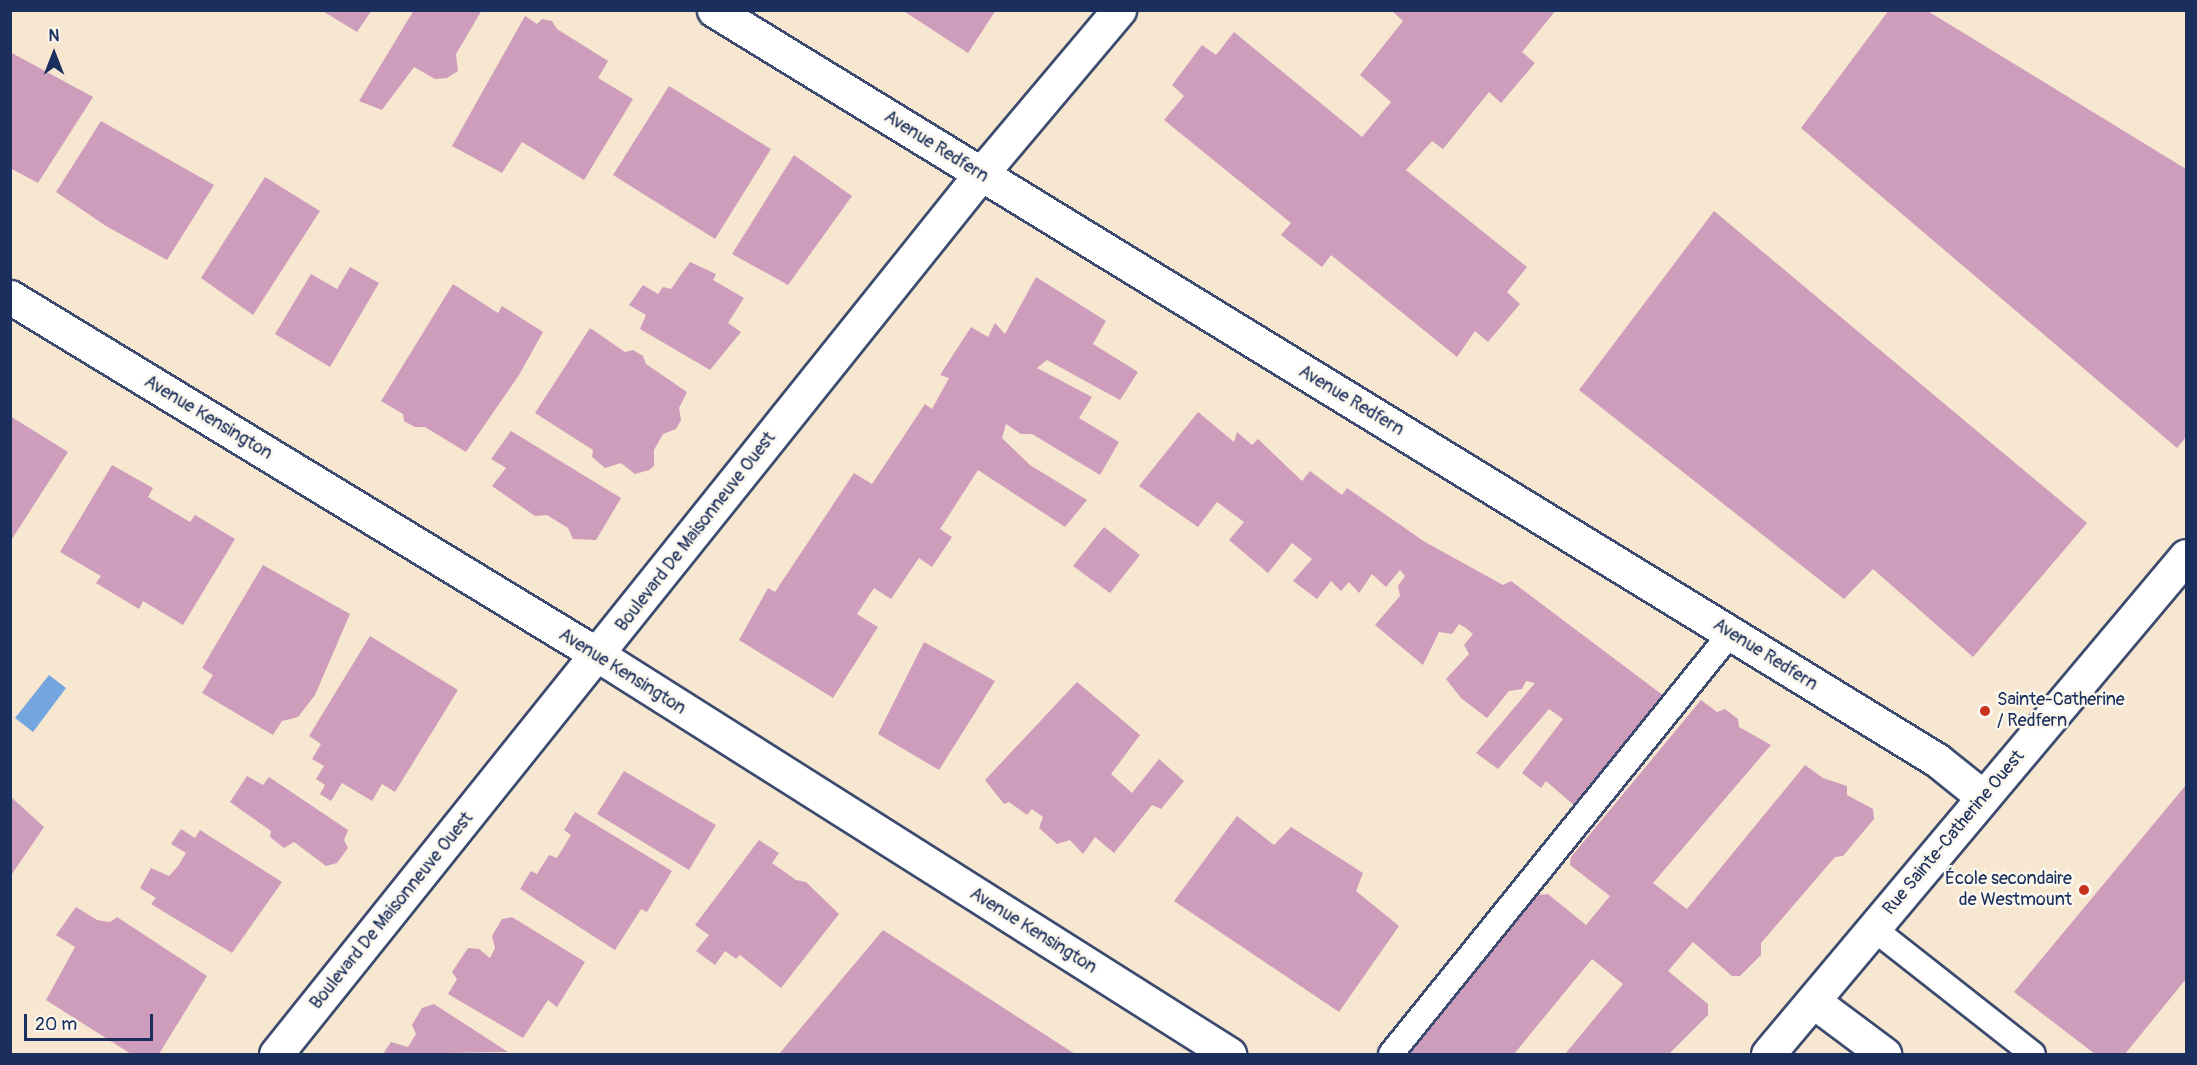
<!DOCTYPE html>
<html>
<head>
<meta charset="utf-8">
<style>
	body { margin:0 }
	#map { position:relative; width:2197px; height:1065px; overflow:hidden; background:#f7e7d1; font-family:Pangolin,sans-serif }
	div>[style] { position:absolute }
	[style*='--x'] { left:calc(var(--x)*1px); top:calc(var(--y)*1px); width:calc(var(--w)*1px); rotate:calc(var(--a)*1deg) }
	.water>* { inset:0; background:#74a5df }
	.building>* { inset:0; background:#ce9dbc }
	.roads { filter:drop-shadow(2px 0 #3c4b6f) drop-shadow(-2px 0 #3c4b6f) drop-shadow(0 2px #3c4b6f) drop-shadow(0 -2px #3c4b6f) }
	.service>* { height:24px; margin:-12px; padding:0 12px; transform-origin:12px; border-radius:12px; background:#fff }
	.minor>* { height:33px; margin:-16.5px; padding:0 16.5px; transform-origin:16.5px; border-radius:16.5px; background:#fff }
	.secondary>* { height:33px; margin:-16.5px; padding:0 16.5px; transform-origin:16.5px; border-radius:16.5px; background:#fff }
	.dots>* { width:16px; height:16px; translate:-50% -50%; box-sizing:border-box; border:3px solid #fbf7ec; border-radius:50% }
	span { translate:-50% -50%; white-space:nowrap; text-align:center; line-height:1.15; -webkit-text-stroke:5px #fbf7ec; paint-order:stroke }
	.street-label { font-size:18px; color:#1b2f5e }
	.poi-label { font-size:18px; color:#1b2f5e }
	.left { translate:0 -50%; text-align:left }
	.right { translate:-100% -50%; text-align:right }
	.frame { position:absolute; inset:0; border:12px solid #1b2f5e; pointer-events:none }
	.north { position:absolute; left:24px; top:24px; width:60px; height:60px; -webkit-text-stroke:4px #fbf7ec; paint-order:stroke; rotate:0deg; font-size:16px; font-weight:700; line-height:24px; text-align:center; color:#1b2f5e }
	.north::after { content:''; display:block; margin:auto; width:21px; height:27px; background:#1b2f5e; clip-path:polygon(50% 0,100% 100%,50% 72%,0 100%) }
	.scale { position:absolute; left:24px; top:1014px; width:129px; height:27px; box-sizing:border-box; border:3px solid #1b2f5e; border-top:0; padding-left:8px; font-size:18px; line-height:21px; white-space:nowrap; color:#1b2f5e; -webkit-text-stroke:4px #fbf7ec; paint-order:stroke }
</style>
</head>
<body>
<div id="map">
	<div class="water">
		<div style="clip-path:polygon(49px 675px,66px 688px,33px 732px,15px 718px)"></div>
	</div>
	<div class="building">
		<div style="clip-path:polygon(321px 10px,372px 10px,357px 32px)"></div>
		<div style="clip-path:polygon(414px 10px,482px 10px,456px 54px,458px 71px,447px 78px,435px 79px,414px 67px,382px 110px,359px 101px)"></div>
		<div style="clip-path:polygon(902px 10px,996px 10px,968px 53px)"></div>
		<div style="clip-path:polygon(1391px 10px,1556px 10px,1522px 52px,1535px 63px,1501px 103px,1489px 92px,1443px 149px,1432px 141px,1406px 170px,1527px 267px,1507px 292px,1520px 304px,1488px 342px,1475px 331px,1457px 357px,1331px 255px,1322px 267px,1281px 235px,1291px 223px,1164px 120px,1184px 96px,1172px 85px,1202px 45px,1216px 55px,1234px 32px,1362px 137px,1391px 102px,1360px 75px,1403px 21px)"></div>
		<div style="clip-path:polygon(1889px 10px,1926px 10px,2186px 169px,2186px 437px,2177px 448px,1801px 128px)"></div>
		<div style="clip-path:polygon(525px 16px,537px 24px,542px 19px,552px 21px,557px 29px,608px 61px,598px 78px,633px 99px,584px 180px,522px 142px,502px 173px,452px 146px)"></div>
		<div style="clip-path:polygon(10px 52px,93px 97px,38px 183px,10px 168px)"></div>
		<div style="clip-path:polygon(669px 86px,771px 149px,715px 239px,613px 175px)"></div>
		<div style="clip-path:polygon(101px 121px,214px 185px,167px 260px,106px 226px,56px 192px)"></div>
		<div style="clip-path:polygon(794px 155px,852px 196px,788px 285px,732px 254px)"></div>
		<div style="clip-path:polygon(265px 177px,320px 211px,253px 315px,201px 278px)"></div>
		<div style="clip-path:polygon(1714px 211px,2087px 523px,1973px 657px,1873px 569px,1844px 599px,1579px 390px)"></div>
		<div style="clip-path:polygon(690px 262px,716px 274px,713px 280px,744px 298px,728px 323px,741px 332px,710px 370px,640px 329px,646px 315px,629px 305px,643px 285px,658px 294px,663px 287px,671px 289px)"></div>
		<div style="clip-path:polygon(350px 267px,379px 283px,330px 367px,275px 334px,311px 274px,337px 289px)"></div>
		<div style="clip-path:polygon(1036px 277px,1106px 321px,1093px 344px,1138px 372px,1120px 400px,1047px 360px,1037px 368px,1092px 397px,1079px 418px,1119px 442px,1100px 475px,1032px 434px,1021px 434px,1006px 424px,1002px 438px,1030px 465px,1087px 500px,1065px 527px,978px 470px,940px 529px,952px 537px,932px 567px,919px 558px,891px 599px,874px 588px,857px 614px,878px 627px,833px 698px,739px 640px,768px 588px,775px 592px,854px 473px,872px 484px,925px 404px,932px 409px,949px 378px,940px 375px,971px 327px,988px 337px,995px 323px,1005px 334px)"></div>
		<div style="clip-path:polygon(453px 284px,498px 313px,502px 306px,543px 332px,519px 375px,466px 452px,425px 427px,415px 427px,404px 421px,403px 414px,381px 401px)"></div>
		<div style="clip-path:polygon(590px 328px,625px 352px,633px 350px,643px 356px,646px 364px,687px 392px,679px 408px,681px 420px,676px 429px,663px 434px,654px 450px,654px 466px,649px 470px,635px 474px,621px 463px,605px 468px,592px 457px,593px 450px,535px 413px)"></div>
		<div style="clip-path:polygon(1198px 412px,1234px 442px,1237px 432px,1252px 445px,1258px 439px,1302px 481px,1310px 471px,1342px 495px,1347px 488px,1425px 542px,1503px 585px,1511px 581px,1664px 696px,1576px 807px,1546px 781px,1541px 788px,1522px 773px,1563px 719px,1549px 709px,1498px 769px,1476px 753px,1535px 683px,1526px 681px,1522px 689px,1509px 691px,1487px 718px,1461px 698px,1446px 679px,1469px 654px,1464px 645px,1473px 634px,1466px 628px,1459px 624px,1452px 634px,1439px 632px,1423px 665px,1375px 625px,1400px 596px,1398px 586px,1405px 576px,1400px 570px,1386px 587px,1372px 574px,1359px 593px,1349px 582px,1341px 591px,1331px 581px,1317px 599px,1293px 581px,1312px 559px,1292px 543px,1268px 573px,1229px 540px,1244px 522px,1217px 502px,1198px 527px,1139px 486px)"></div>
		<div style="clip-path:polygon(10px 416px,68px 452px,10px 542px)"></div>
		<div style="clip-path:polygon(511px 431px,621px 498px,596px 540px,573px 539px,568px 528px,547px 515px,535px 516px,492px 486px,506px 468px,491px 459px)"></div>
		<div style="clip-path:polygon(112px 465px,153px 488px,148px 497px,163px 506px,190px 522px,195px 515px,235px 539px,183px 625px,143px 601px,139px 609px,96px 583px,101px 576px,60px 552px)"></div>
		<div style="clip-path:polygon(1104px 527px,1140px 555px,1110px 593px,1073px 566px)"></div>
		<div style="clip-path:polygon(263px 565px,350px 614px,315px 695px,298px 717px,282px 721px,273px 735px,202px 693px,213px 675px,202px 668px)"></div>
		<div style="clip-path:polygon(370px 636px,458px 690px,395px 792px,382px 784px,372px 801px,342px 783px,331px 801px,320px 794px,325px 785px,316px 779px,324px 766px,312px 759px,321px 744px,309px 736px)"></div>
		<div style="clip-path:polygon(924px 642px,995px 681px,939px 770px,878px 734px)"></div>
		<div style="clip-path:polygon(1077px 682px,1140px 735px,1111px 774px,1132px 793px,1159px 759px,1184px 781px,1161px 809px,1152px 805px,1114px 853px,1095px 837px,1083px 854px,1070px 840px,1057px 844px,1039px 828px,1043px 817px,1032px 809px,1027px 815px,1009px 802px,1004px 804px,985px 780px)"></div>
		<div style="clip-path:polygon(1701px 700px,1717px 712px,1725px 709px,1738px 719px,1739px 727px,1771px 745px,1653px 883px,1687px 909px,1805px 765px,1823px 778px,1847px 786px,1847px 795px,1873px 809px,1874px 819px,1843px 856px,1835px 857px,1761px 943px,1761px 955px,1740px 976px,1732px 976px,1693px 942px,1668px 971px,1708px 1004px,1708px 1015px,1669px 1054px,1565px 1054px,1623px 984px,1592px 959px,1514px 1054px,1409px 1054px,1538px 895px,1548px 894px,1586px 925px,1610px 896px,1570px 865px,1571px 857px)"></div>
		<div style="clip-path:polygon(624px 771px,716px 825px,689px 870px,597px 814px)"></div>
		<div style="clip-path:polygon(247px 776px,263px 785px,269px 777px,348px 830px,344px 840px,348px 848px,337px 863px,326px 866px,294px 842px,284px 848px,270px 837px,271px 831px,230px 802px)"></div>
		<div style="clip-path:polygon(2186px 785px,2186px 979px,2125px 1054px,2095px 1054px,2014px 992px)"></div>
		<div style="clip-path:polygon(10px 796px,44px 827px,10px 877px)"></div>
		<div style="clip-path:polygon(575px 812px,672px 871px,647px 912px,641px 909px,615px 950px,520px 889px,531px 871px,537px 874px,549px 855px,557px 858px,571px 835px,564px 830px)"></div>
		<div style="clip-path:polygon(1237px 816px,1274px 845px,1291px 827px,1363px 873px,1356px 891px,1399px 926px,1339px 1012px,1174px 901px)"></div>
		<div style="clip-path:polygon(181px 829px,195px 838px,200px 830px,282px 882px,232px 953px,151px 904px,156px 898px,140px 888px,151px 868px,169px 876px,178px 866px,186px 853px,171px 844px)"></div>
		<div style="clip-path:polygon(759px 840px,779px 853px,772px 863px,796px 880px,806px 882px,839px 914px,781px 988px,740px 955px,736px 959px,725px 951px,715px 965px,696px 951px,709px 935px,695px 925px)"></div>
		<div style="clip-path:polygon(76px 907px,97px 920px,110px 922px,117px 917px,207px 976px,159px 1054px,131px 1054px,46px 1000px,75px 947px,56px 935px)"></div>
		<div style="clip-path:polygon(512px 917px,585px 962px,557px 1007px,548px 1000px,523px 1038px,448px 994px,457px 979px,452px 972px,468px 948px,479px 949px,490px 958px,495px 948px,492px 936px,502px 919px)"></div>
		<div style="clip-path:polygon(883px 930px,1075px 1054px,779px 1054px)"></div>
		<div style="clip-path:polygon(434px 1004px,508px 1052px,383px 1054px,391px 1042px,408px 1047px,416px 1034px,412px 1025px,422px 1008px)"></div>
	</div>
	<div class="roads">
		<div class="service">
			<div style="--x:1874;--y:929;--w:202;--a:38.2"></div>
			<div style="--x:1391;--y:1054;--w:541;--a:-51.08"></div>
		</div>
		<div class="minor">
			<div style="--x:714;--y:10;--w:1435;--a:31.52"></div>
			<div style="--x:1937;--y:760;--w:59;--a:38.8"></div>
			<div style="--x:10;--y:297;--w:688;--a:31.33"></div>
			<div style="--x:598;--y:655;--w:747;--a:32.31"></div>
			<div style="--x:1813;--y:1001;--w:89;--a:36.7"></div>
			<div style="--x:276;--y:1054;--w:1126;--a:-51.31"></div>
			<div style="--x:980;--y:175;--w:216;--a:-49.9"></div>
		</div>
		<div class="secondary">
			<div style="--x:1768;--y:1054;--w:650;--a:-49.99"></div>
		</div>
	</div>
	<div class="dots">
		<div style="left:1985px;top:711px;background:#c8321e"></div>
		<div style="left:2084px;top:890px;background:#c8321e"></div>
	</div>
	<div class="street-label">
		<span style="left:936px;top:147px;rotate:32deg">Avenue Redfern</span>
		<span style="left:1351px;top:401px;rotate:31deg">Avenue Redfern</span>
		<span style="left:208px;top:418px;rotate:31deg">Avenue Kensington</span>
		<span style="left:696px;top:532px;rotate:-52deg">Boulevard De Maisonneuve Ouest</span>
		<span style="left:1765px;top:655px;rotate:32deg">Avenue Redfern</span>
		<span style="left:622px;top:672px;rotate:32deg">Avenue Kensington</span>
		<span style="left:1954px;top:833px;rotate:-50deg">Rue Sainte-Catherine Ouest</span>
		<span style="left:392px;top:911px;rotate:-51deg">Boulevard De Maisonneuve Ouest</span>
		<span style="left:1033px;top:931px;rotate:32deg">Avenue Kensington</span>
	</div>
	<div class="poi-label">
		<span class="left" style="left:1997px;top:711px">Sainte-Catherine<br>/ Redfern</span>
		<span class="right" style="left:2072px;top:890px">École secondaire<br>de Westmount</span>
	</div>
	<div class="frame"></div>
	<div class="north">N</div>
	<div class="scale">20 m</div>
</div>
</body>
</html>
